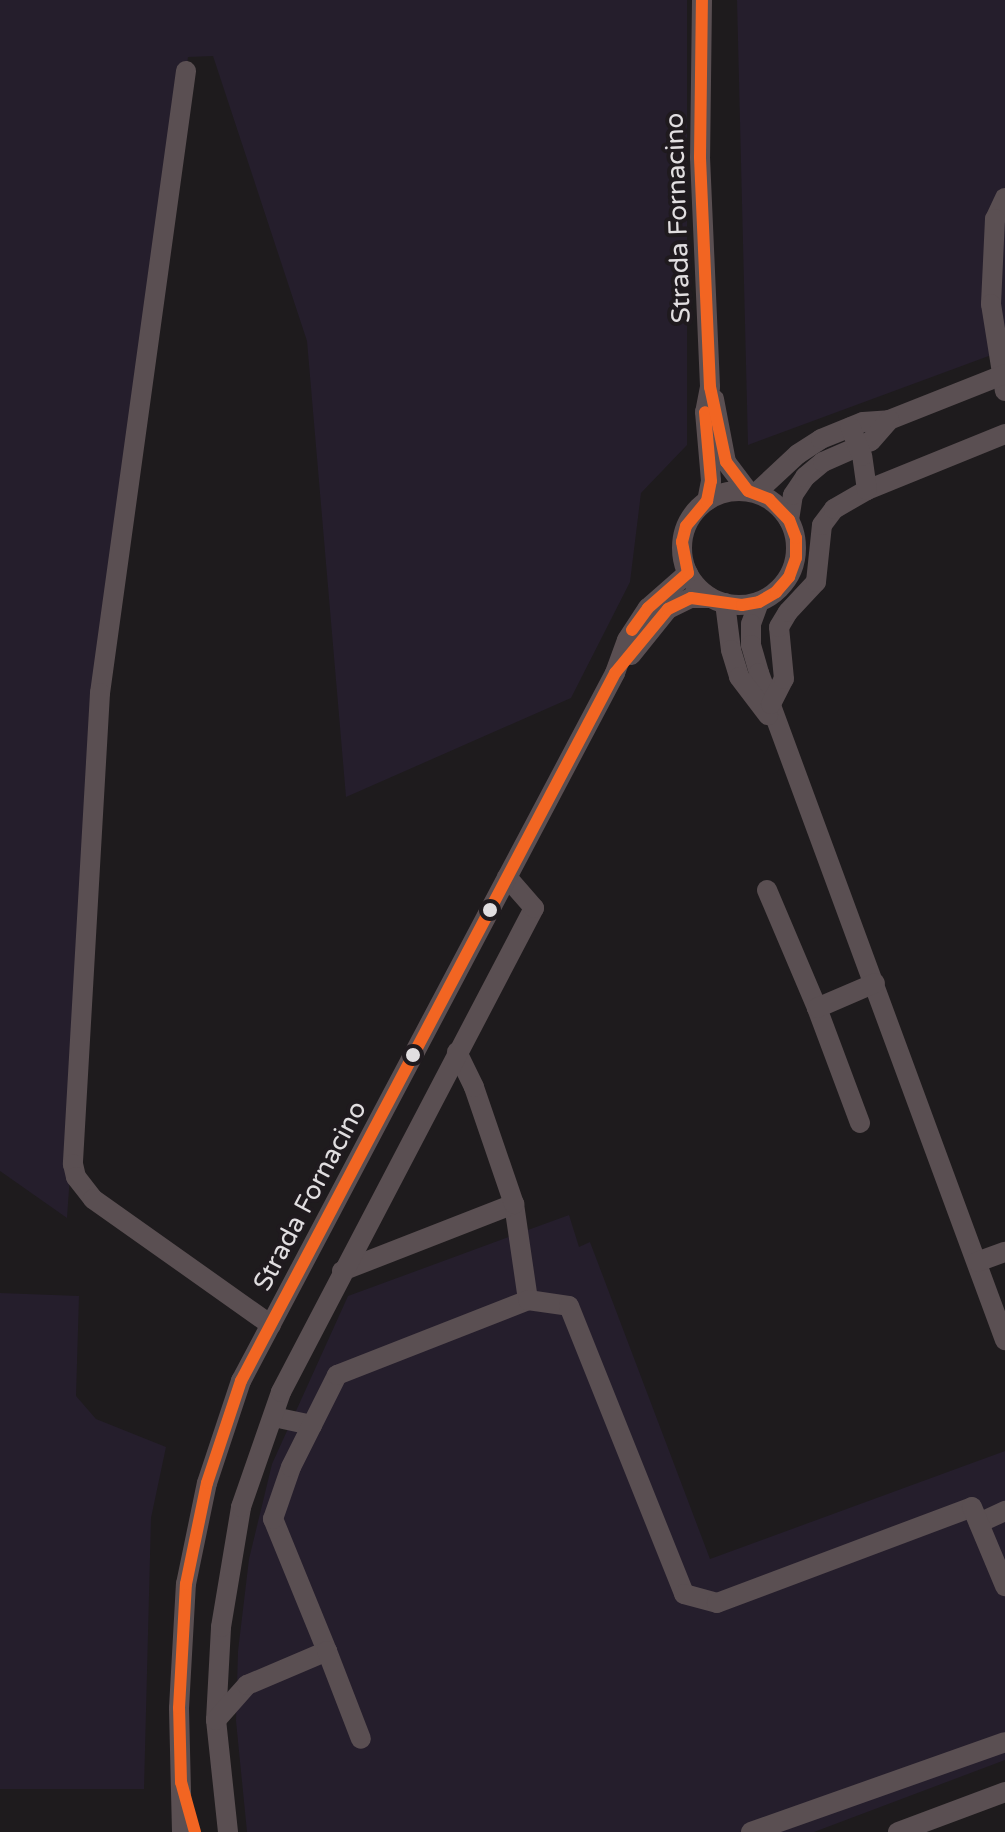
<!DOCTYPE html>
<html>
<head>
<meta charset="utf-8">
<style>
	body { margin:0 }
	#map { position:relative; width:1005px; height:1832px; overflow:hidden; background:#1e1b1d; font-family:"Varela Round",sans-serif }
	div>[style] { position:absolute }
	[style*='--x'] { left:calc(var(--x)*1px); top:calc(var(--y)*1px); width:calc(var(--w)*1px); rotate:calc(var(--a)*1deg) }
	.industrial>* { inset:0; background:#251e2c }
	.minor>* { height:20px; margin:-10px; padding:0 10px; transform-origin:10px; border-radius:10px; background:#5a4f52 }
	.minor>.ring { margin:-10px; padding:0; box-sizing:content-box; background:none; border:20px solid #5a4f52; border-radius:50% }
	.bus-1>* { height:12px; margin:-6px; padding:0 6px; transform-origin:6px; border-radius:6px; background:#f26522 }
	.dots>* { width:22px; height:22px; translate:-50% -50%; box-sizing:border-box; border:4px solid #1f1a1e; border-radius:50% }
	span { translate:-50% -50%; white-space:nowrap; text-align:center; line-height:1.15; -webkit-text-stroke:8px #1f1a1e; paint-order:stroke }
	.street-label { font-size:26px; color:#e1dee0 }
</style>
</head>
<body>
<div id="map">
	<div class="industrial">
		<div style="clip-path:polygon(0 0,687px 0,687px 445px,641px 493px,630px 582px,571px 698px,346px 797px,307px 341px,213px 56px,188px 57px,107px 650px,67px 1218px,0 1171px)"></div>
		<div style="clip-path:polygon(737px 0,1005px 0,1005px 350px,748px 445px)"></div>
		<div style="clip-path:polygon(569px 1215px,579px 1247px,590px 1242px,710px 1559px,1005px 1451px,1005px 1760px,814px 1832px,247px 1832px,236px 1721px,238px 1651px,249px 1559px,272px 1464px,348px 1296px)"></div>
		<div style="clip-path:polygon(0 1293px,79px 1296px,76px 1396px,96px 1419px,166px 1447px,151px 1518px,144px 1789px,0 1789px)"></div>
	</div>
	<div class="minor">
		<div style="--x:702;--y:0;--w:157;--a:90.7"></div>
		<div style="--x:700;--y:157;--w:230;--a:87.5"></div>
		<div style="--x:710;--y:387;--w:25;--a:101"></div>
		<div style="--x:705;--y:412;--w:69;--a:85"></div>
		<div style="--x:711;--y:481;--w:20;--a:101"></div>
		<div style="--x:186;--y:71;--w:628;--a:97.87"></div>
		<div style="--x:100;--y:693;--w:472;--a:93.3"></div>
		<div style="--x:73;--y:1164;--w:13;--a:77"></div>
		<div style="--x:76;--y:1177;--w:28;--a:52"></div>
		<div style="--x:93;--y:1199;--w:218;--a:35.3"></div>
		<div style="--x:1005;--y:198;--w:23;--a:115"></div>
		<div style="--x:995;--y:219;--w:85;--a:92.7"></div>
		<div style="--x:991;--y:304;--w:88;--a:80.9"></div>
		<div style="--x:714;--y:399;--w:64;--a:79.2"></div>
		<div style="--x:726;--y:462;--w:36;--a:53"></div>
		<div style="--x:867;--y:490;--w:149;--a:-22.1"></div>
		<div class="ring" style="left:682px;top:491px;width:94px;height:94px"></div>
		<div style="--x:756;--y:493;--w:57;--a:-42.9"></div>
		<div style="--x:798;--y:454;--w:27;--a:-33"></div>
		<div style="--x:821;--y:439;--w:45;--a:-22"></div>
		<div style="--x:863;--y:422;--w:26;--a:-4"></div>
		<div style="--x:889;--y:420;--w:125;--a:-21.6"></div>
		<div style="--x:789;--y:520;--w:25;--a:-81"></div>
		<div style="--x:793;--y:495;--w:22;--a:-56"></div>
		<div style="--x:805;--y:477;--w:23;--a:-40"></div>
		<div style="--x:823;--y:462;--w:52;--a:-23.6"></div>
		<div style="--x:871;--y:441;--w:28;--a:-49"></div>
		<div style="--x:759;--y:602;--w:23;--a:110"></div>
		<div style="--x:751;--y:624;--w:21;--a:90"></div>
		<div style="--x:751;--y:645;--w:29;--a:74"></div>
		<div style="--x:759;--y:673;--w:711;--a:69.76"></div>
		<div style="--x:725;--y:603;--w:47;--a:82.7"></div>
		<div style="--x:731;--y:650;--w:28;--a:73"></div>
		<div style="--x:739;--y:677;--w:48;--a:52.7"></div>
		<div style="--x:631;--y:655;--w:59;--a:-51.2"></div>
		<div style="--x:668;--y:609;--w:25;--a:-26"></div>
		<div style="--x:691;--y:598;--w:20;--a:0"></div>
		<div style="--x:771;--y:704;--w:28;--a:-63"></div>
		<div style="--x:784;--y:679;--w:52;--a:-95.5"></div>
		<div style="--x:779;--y:627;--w:17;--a:-59"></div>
		<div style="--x:788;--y:612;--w:41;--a:-47"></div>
		<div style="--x:816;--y:582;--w:57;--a:-84"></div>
		<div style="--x:822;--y:525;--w:20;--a:-53"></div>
		<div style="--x:834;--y:509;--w:38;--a:-30"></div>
		<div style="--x:867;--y:490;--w:34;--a:-98"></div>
		<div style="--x:862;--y:456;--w:31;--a:-112"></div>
		<div style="--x:767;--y:890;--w:128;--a:67"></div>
		<div style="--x:860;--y:1123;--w:123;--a:-110.5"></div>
		<div style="--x:817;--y:1008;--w:63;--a:-23.3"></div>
		<div style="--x:514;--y:1204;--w:97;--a:81.7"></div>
		<div style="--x:977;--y:1262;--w:30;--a:-20"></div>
		<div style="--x:342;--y:1271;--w:185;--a:-21.3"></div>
		<div style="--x:514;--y:1204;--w:124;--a:-108.9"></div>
		<div style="--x:474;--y:1087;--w:39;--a:-116"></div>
		<div style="--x:274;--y:1417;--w:39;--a:12"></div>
		<div style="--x:979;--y:1523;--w:29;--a:-25"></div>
		<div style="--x:327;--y:1651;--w:143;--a:-112.2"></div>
		<div style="--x:273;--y:1519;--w:55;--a:-70.9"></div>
		<div style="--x:291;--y:1467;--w:103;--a:-63.4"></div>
		<div style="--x:337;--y:1375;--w:205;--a:-21.4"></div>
		<div style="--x:528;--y:1300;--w:41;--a:8.3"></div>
		<div style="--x:569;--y:1306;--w:310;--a:68.2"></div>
		<div style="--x:684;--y:1594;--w:34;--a:15"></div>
		<div style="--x:717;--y:1603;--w:272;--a:-20.6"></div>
		<div style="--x:972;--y:1507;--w:86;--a:67.3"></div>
		<div style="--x:216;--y:1720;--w:93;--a:-86.9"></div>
		<div style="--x:221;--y:1627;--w:122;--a:-80.5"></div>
		<div style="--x:241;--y:1507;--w:122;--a:-70.8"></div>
		<div style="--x:281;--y:1392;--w:546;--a:-62.4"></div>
		<div style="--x:534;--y:908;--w:41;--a:-131.1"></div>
		<div style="--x:182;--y:1832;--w:124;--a:-91.4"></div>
		<div style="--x:179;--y:1708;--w:124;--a:-86.8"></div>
		<div style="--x:186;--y:1584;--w:103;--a:-78.3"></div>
		<div style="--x:207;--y:1483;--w:108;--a:-71.6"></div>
		<div style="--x:241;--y:1381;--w:801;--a:-62.15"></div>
		<div style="--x:615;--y:673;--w:35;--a:-70"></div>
		<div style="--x:627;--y:640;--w:38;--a:-57"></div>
		<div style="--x:648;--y:608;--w:53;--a:-41.2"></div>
		<div style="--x:228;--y:1832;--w:113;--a:-96.1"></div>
		<div style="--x:216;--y:1720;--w:47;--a:-48.5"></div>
		<div style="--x:247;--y:1685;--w:87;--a:-23"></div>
		<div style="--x:327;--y:1651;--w:94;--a:68.9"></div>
		<div style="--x:751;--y:1832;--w:269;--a:-19.5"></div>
		<div style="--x:898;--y:1832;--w:114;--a:-20.5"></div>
	</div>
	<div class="bus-1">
		<div style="--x:632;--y:630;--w:27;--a:-54"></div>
		<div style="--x:648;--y:608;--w:53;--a:-41.2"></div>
		<div style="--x:688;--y:573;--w:32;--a:-101"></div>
		<div style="--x:682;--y:542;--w:16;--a:-76"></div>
		<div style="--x:686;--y:526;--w:33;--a:-50"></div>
		<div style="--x:707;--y:501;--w:20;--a:-79"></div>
		<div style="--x:711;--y:481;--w:69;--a:-95"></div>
		<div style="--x:195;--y:1832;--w:52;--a:-105.6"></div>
		<div style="--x:181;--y:1782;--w:74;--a:-91.5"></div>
		<div style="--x:179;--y:1708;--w:124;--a:-86.8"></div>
		<div style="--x:186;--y:1584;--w:103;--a:-78.3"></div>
		<div style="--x:207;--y:1483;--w:108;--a:-71.6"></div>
		<div style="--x:241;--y:1381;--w:801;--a:-62.15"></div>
		<div style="--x:615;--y:673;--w:83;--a:-50.4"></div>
		<div style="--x:668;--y:609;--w:25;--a:-26"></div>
		<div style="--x:691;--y:598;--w:51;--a:7.8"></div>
		<div style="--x:742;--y:605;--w:17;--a:-10"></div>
		<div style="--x:759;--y:602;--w:20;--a:-30"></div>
		<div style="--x:776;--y:592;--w:20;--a:-49"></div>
		<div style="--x:789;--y:577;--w:20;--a:-70"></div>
		<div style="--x:796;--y:558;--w:20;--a:-90"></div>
		<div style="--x:796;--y:538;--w:19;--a:-111"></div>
		<div style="--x:789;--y:520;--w:29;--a:-134"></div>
		<div style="--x:769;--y:499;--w:22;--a:-159"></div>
		<div style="--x:748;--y:491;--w:36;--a:-127"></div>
		<div style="--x:726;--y:462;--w:77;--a:-102"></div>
		<div style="--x:710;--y:387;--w:230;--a:-92.5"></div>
		<div style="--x:700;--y:157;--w:157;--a:-89.3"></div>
	</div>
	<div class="dots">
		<div style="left:490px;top:910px;background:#e1dee0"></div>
		<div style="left:413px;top:1055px;background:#e1dee0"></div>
	</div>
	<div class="street-label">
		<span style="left:678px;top:218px;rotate:-92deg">Strada Fornacino</span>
		<span style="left:310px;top:1196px;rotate:-62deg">Strada Fornacino</span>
	</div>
</div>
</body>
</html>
